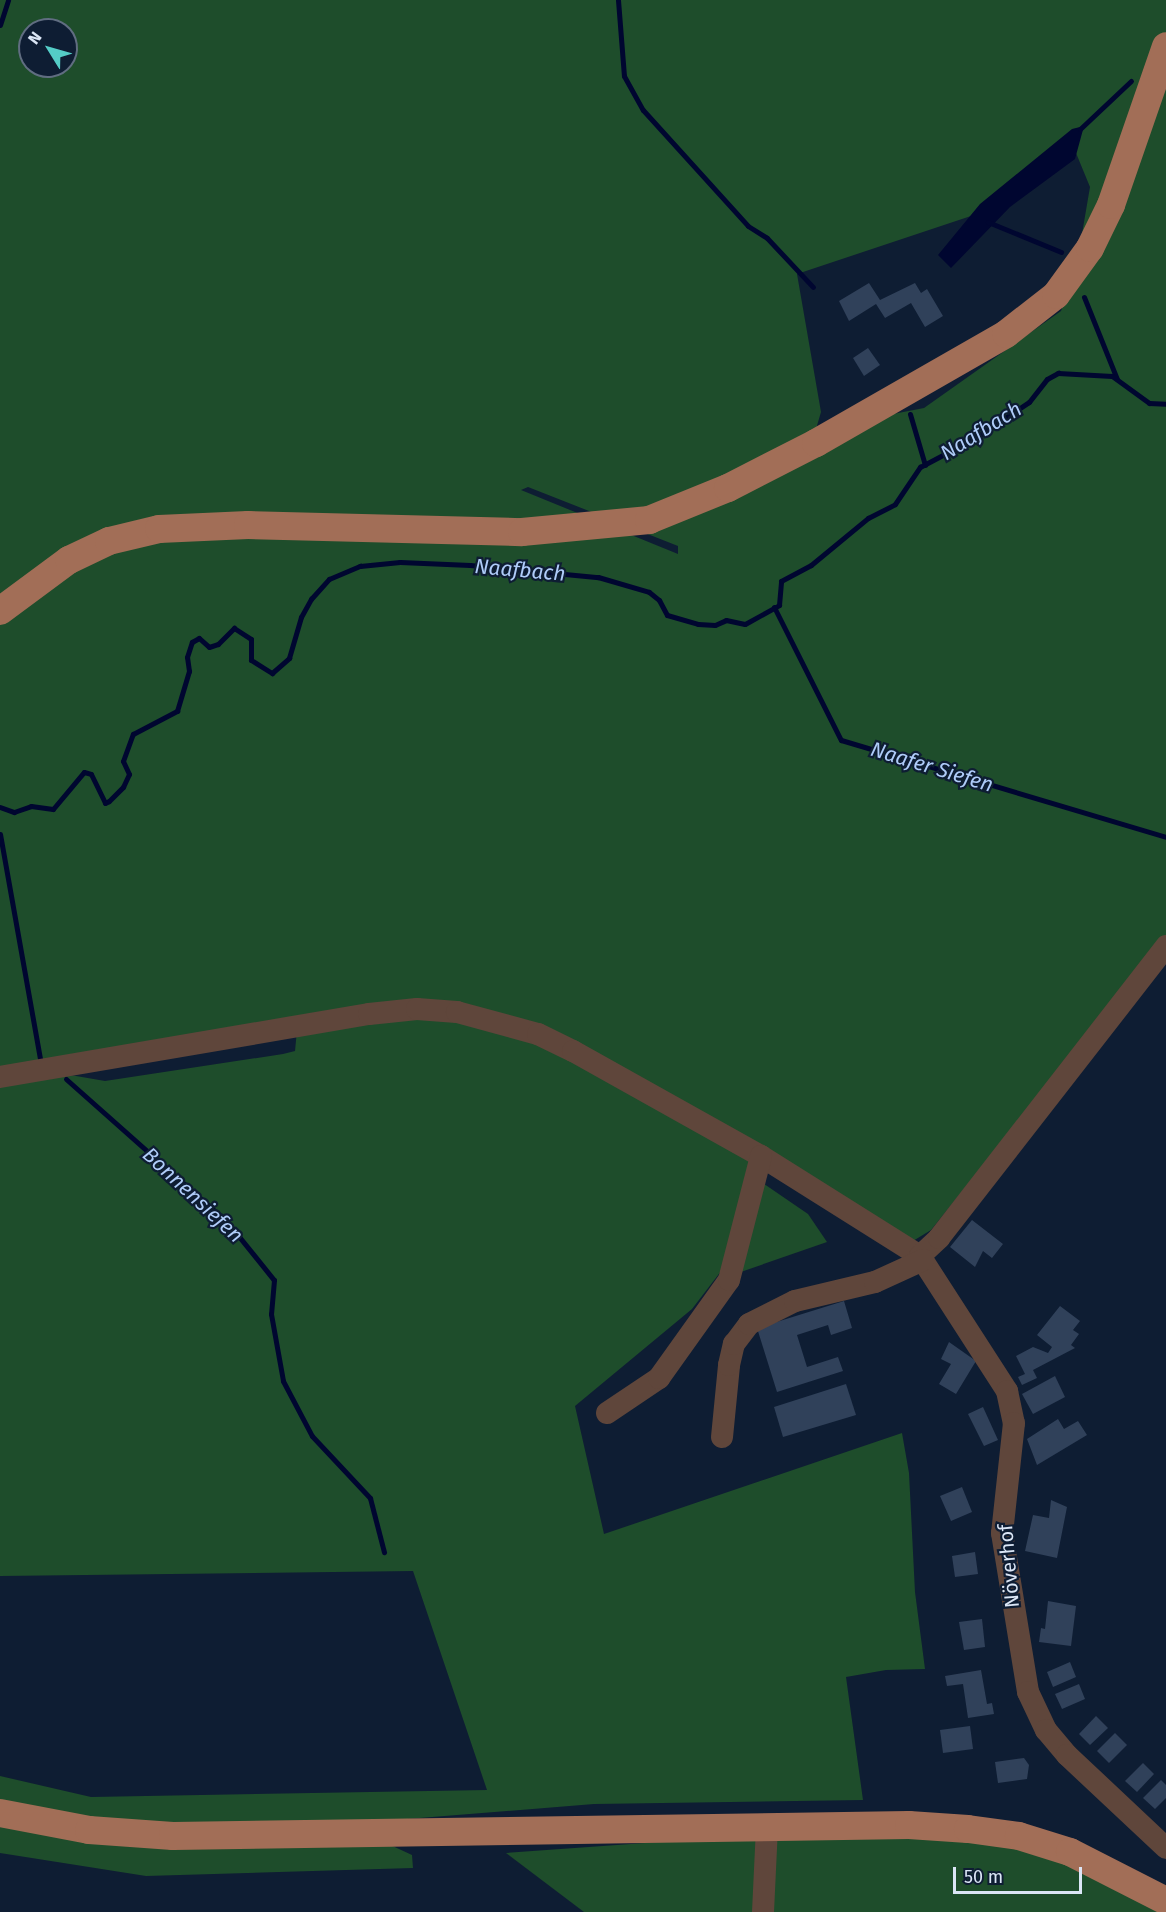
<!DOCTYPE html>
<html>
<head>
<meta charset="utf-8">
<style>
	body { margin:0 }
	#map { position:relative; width:1166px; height:1912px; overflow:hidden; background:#0e1d33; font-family:"Fira Sans",sans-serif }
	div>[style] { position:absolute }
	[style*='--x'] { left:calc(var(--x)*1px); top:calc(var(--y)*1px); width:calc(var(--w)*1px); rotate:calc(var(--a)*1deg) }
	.green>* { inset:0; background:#1e4d2b }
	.water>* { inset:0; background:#000630 }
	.stream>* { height:5px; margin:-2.5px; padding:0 2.5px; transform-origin:2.5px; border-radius:2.5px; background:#000630 }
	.building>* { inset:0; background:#30415a }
	.minor>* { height:22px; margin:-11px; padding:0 11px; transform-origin:11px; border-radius:11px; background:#5f463b }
	.major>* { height:28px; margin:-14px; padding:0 14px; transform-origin:14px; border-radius:14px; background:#a26e57 }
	span { translate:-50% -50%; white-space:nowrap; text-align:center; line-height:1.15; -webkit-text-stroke:4.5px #0e1d33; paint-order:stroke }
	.street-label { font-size:20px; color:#dbe6f6 }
	.water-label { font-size:21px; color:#afccf9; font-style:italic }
	.north { position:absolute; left:18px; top:18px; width:60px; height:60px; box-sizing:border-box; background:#0e1d33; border:2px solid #606d81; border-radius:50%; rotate:307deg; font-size:16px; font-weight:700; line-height:24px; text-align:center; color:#dbe6f6 }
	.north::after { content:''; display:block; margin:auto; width:21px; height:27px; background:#54cdc7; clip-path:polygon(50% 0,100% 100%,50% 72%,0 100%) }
	.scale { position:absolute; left:953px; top:1867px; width:129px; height:27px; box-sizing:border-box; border:3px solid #dbe6f6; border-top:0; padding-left:8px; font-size:18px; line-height:21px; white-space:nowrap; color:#dbe6f6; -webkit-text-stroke:4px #0e1d33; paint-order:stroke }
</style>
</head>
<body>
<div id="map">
	<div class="green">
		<div style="clip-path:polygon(evenodd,0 0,1166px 0,1166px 937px,931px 1230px,913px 1241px,581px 1047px,448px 1005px,0 1071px,0 0,30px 30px,66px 30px,66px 66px,30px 66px,30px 30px,0 0,1069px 136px,1090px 187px,1076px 269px,1061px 311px,924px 408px,816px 429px,821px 412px,797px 274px,989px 210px,1069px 136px,0 0,528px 487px,678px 546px,678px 554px,521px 490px,528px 487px)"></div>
		<div style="clip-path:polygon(413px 1014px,530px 1037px,758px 1159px,725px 1266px,692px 1309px,575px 1406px,604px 1534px,902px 1433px,909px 1473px,915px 1592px,925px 1669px,886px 1670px,846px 1677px,863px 1800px,594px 1804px,345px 1824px,412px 1855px,413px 1868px,146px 1876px,0 1853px,0 1776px,91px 1797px,487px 1790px,413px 1571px,0 1576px,0 1085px,53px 1072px,105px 1081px,283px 1054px,295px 1051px,297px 1030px)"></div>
		<div style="clip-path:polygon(760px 1181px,808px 1214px,827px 1242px,735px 1274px)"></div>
		<div style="clip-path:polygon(757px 1835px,755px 1912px,584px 1912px,506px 1853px)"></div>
		<div style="clip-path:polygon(776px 1836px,974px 1836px,1096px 1872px,1165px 1912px,768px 1912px)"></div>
	</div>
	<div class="water">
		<div style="clip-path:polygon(1084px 126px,1075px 159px,1010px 207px,951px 268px,938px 255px,980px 204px,1072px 129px)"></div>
	</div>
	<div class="stream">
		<div style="--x:618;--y:0;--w:76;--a:85.5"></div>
		<div style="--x:624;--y:76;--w:39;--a:61"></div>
		<div style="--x:643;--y:110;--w:156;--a:47.8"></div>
		<div style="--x:748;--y:226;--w:22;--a:32"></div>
		<div style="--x:767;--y:238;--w:67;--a:46.8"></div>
		<div style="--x:0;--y:25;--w:26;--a:-72"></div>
		<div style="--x:1080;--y:129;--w:70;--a:-43.3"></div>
		<div style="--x:988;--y:222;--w:79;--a:22.3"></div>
		<div style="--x:1084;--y:297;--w:88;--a:68.1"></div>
		<div style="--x:910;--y:414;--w:53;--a:73.6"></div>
		<div style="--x:774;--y:607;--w:149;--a:63.3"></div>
		<div style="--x:841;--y:740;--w:339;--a:16.6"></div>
		<div style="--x:0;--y:807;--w:15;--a:20"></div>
		<div style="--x:14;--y:812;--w:18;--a:-19"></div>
		<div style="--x:31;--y:806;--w:22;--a:8"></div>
		<div style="--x:53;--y:809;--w:48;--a:-50"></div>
		<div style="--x:84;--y:772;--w:7;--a:16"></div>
		<div style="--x:91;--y:774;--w:32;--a:64"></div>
		<div style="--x:105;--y:803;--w:4;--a:-27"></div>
		<div style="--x:109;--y:801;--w:20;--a:-45"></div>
		<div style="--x:123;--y:787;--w:14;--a:-65"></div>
		<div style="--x:129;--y:774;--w:14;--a:-115"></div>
		<div style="--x:123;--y:761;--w:29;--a:-70"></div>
		<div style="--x:133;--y:734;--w:50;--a:-27.6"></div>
		<div style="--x:177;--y:711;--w:42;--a:-73.3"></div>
		<div style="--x:189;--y:671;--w:14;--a:-98"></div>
		<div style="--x:187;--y:657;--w:16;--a:-72"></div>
		<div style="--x:192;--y:642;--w:8;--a:-30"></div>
		<div style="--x:199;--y:638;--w:13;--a:42"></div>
		<div style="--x:209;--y:647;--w:9;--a:-18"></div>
		<div style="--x:218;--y:644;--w:23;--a:-45"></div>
		<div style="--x:234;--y:628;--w:20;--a:33"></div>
		<div style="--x:251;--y:639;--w:21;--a:90"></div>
		<div style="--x:251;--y:660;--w:25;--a:32"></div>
		<div style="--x:272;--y:673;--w:23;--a:-41"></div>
		<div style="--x:289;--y:658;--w:43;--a:-73.7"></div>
		<div style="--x:301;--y:617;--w:21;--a:-61"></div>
		<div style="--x:311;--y:599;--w:27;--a:-48"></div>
		<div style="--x:329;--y:579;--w:34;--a:-23"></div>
		<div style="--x:360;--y:566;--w:40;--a:-5.7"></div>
		<div style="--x:400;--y:562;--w:70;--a:2.5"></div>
		<div style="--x:470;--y:565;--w:129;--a:5.4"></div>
		<div style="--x:598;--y:577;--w:53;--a:16.4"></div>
		<div style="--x:649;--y:592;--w:13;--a:39"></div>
		<div style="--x:659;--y:600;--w:17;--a:62"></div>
		<div style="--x:667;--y:615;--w:32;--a:16"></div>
		<div style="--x:698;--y:624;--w:17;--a:3"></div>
		<div style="--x:715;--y:625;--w:12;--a:-24"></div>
		<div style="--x:726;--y:620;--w:19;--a:12"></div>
		<div style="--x:745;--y:624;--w:39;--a:-29"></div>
		<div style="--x:779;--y:605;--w:24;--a:-85"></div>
		<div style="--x:781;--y:581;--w:34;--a:-28"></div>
		<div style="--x:811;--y:565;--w:74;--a:-39.5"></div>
		<div style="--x:868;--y:518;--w:30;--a:-27"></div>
		<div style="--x:895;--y:504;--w:45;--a:-56"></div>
		<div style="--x:920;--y:467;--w:62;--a:-27.8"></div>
		<div style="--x:975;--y:438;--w:65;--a:-33.7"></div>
		<div style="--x:1029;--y:402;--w:29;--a:-52"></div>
		<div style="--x:1047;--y:379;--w:13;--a:-29"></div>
		<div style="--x:1058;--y:373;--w:54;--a:3.2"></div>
		<div style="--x:1112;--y:376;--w:46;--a:36.1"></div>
		<div style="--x:1149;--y:403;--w:17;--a:3"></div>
		<div style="--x:0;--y:834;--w:228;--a:79.9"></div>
		<div style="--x:66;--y:1079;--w:217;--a:41.6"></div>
		<div style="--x:228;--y:1223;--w:73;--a:51.1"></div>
		<div style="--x:274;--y:1280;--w:34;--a:95"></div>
		<div style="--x:271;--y:1314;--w:68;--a:79.8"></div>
		<div style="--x:283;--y:1381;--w:62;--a:62.2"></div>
		<div style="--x:312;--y:1436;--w:85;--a:46.9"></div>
		<div style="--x:370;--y:1498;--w:56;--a:75.5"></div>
	</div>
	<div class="building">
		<div style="clip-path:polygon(869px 283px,880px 300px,915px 283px,921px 293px,927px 289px,943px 316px,925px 327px,911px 303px,885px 318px,876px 304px,849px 321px,839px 301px)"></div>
		<div style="clip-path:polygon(868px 348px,880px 365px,864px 376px,853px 358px)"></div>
		<div style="clip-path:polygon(972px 1220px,1003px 1244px,992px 1258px,983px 1251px,975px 1267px,950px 1247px)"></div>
		<div style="clip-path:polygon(844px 1301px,852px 1328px,831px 1335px,828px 1325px,797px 1335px,807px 1367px,838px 1357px,843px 1371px,777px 1392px,757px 1328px)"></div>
		<div style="clip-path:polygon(1060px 1306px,1080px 1321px,1073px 1330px,1079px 1334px,1071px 1345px,1075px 1348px,1033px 1370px,1037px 1378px,1022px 1385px,1018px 1377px,1025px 1374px,1016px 1356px,1033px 1347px,1048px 1353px,1052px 1347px,1037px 1335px)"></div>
		<div style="clip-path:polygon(949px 1342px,976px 1361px,956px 1394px,939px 1384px,951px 1364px,941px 1359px)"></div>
		<div style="clip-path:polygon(1055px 1376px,1065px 1397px,1033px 1414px,1022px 1394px)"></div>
		<div style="clip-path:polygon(846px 1384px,856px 1415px,783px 1437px,774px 1407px)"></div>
		<div style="clip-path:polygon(983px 1407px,998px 1440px,984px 1446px,968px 1414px)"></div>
		<div style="clip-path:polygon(1058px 1419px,1064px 1429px,1078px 1421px,1087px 1435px,1037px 1465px,1027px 1439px)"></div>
		<div style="clip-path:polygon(962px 1487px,972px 1512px,951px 1521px,940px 1496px)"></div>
		<div style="clip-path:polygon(1051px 1500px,1067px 1507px,1057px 1558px,1025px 1551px,1033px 1515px,1049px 1518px)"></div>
		<div style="clip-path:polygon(975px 1552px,978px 1574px,955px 1577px,952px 1556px)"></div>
		<div style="clip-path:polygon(1048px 1601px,1076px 1606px,1071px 1646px,1039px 1642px,1041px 1628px,1045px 1629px)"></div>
		<div style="clip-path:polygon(982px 1619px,985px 1647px,964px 1650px,959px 1622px)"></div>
		<div style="clip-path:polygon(1070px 1662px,1076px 1677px,1053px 1687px,1047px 1672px)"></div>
		<div style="clip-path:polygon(981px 1670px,987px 1704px,992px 1703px,994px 1714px,968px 1718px,963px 1684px,947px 1686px,945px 1676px)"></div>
		<div style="clip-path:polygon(1079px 1684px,1085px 1699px,1062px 1709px,1055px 1694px)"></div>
		<div style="clip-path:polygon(1096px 1716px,1108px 1728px,1090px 1745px,1079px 1734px)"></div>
		<div style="clip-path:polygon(970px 1726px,973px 1749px,943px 1753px,940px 1730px)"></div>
		<div style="clip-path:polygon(1115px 1733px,1127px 1745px,1109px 1763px,1097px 1751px)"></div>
		<div style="clip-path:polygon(1024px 1758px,1029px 1765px,1027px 1779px,998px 1783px,995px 1762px)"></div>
		<div style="clip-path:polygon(1143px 1763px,1154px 1774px,1137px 1792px,1125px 1781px)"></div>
		<div style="clip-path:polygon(1161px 1780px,1166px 1785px,1166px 1798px,1155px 1809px,1143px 1798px)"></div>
	</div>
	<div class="minor">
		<div style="--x:0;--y:1077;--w:374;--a:-9.7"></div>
		<div style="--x:369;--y:1014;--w:48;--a:-5.9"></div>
		<div style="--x:417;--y:1009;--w:40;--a:4.3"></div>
		<div style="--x:457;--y:1012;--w:84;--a:15.2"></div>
		<div style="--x:538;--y:1034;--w:39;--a:26"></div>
		<div style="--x:573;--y:1051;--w:215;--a:29.2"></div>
		<div style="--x:761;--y:1156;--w:188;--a:32.2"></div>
		<div style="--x:920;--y:1256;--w:161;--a:57.2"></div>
		<div style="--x:1007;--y:1391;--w:33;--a:78"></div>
		<div style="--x:1014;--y:1423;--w:111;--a:96.2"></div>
		<div style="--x:1002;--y:1533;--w:161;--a:80.7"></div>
		<div style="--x:1028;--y:1692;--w:42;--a:64.7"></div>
		<div style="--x:1046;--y:1730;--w:33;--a:50"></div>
		<div style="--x:1067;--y:1755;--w:136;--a:43.2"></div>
		<div style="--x:920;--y:1256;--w:26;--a:-43"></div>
		<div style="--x:939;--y:1238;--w:370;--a:-52.1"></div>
		<div style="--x:607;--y:1413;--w:63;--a:-33.9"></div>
		<div style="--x:659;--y:1378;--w:120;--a:-54.5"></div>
		<div style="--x:729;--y:1280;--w:128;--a:-75.5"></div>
		<div style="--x:722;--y:1437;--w:72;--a:-84.4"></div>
		<div style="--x:729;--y:1365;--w:22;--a:-77"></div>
		<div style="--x:734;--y:1344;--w:25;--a:-53"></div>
		<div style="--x:749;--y:1324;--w:51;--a:-26.6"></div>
		<div style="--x:795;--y:1301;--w:82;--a:-13.4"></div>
		<div style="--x:875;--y:1282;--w:53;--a:-24.6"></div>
		<div style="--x:763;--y:1912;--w:84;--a:-87.3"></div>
	</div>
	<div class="major">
		<div style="--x:0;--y:611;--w:86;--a:-36.5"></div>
		<div style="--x:69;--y:560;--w:44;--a:-25.4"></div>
		<div style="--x:109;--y:541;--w:51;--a:-13.5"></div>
		<div style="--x:159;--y:529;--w:89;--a:-2.6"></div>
		<div style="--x:248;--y:525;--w:274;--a:1.5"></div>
		<div style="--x:522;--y:532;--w:128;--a:-5.4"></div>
		<div style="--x:649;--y:520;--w:85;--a:-22.1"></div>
		<div style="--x:728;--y:488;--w:99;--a:-27.1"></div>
		<div style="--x:816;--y:443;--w:219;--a:-29.8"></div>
		<div style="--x:1006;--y:334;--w:63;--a:-38"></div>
		<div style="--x:1056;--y:295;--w:58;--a:-54.1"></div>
		<div style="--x:1090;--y:248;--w:48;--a:-64"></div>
		<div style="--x:1111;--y:205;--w:168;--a:-70.9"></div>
		<div style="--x:0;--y:1813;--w:91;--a:10.8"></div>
		<div style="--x:89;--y:1830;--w:84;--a:4.1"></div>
		<div style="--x:173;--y:1836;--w:736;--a:-0.86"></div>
		<div style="--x:909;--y:1825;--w:59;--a:3.9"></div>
		<div style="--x:968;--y:1829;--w:51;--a:7.8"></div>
		<div style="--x:1019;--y:1836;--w:53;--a:17.4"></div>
		<div style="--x:1070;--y:1852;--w:108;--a:27"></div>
	</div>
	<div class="street-label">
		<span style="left:1009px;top:1566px;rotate:-95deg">Növerhof</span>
	</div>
	<div class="water-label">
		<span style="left:981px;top:431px;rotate:-32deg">Naafbach</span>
		<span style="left:520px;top:570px;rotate:5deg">Naafbach</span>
		<span style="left:932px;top:767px;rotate:17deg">Naafer Siefen</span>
		<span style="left:193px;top:1195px;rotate:43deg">Bonnensiefen</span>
	</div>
	<div class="north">N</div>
	<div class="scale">50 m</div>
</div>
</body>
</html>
